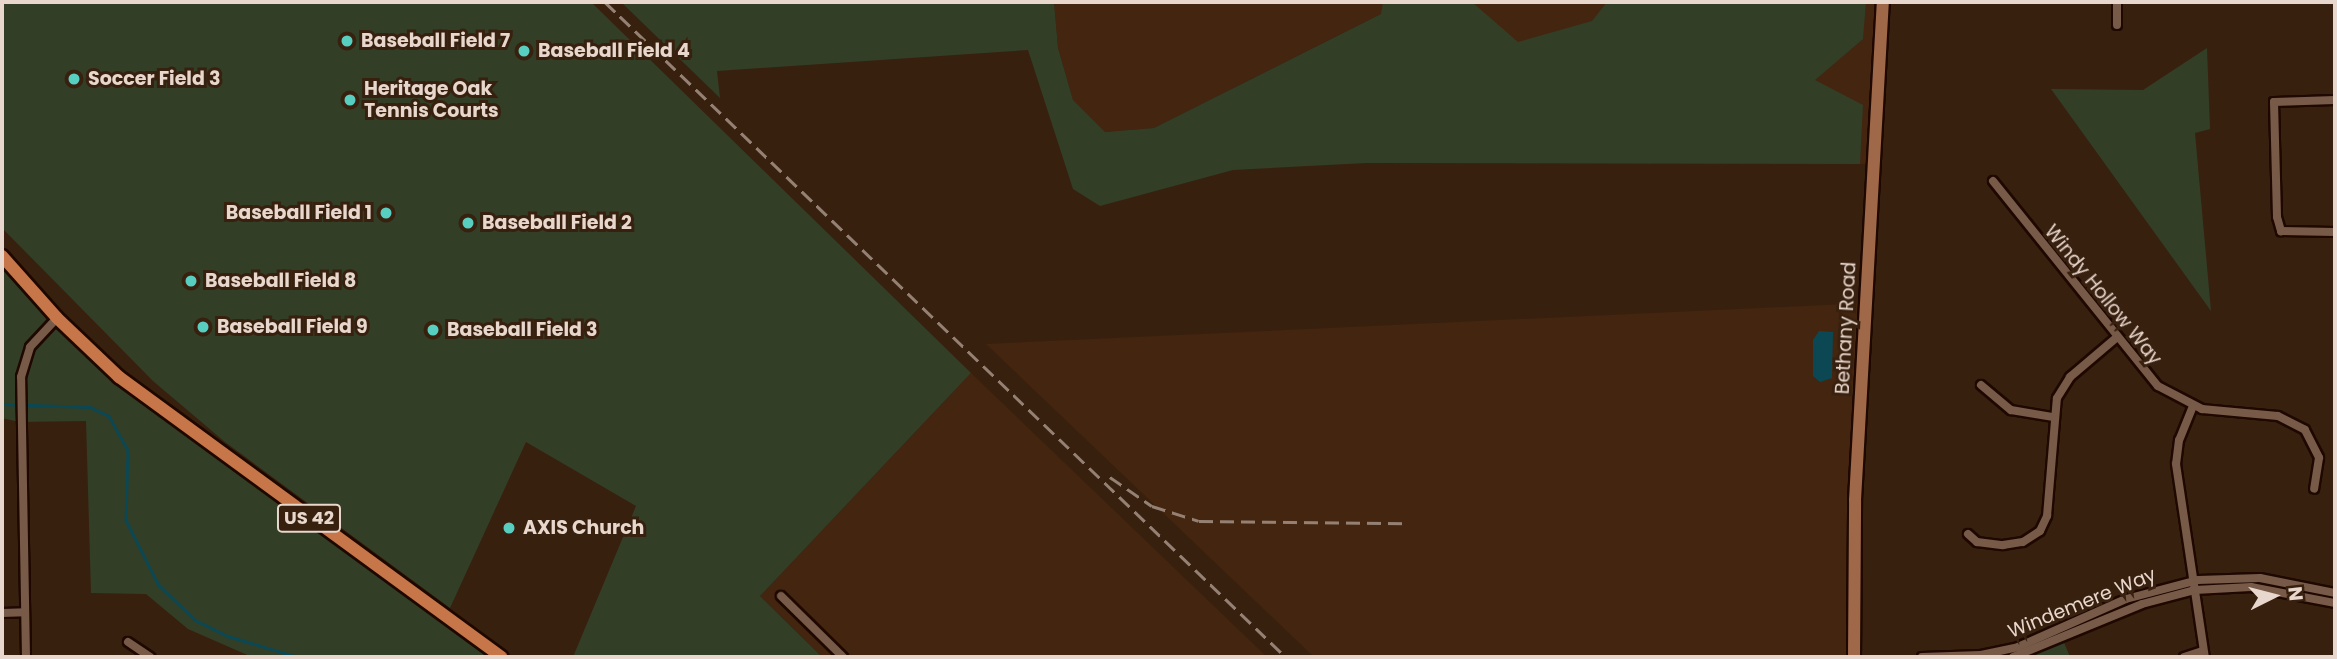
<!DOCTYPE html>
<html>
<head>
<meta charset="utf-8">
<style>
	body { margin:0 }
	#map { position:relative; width:2337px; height:659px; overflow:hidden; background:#38200f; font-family:Poppins,sans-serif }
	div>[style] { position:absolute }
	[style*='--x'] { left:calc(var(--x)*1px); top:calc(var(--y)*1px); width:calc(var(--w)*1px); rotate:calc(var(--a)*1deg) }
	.built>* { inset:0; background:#44250f }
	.green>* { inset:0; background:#333e26 }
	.water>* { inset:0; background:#0c4853 }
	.stream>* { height:2.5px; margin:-1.25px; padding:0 1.25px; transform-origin:1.25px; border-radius:1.25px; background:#0c4853 }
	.roads { filter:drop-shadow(2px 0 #1e0800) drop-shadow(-2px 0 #1e0800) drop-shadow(0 2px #1e0800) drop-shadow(0 -2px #1e0800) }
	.minor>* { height:8px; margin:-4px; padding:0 4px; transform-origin:4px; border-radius:4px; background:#775a48 }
	.secondary>* { height:12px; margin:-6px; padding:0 6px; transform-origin:6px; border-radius:6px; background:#9f6849 }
	.primary>* { height:12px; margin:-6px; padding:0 6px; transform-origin:6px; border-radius:6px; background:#c7764a }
	.rail>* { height:2.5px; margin-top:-1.25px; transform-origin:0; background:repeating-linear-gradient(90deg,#958174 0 14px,transparent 0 21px) }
	.dots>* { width:19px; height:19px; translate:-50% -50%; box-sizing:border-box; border:4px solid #38200f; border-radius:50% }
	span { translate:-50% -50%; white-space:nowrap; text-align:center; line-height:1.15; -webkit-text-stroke:6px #38200f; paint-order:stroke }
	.shield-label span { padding:2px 5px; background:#38200f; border:2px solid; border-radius:5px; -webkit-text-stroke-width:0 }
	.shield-label { font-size:18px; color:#e8d7cd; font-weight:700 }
	.poi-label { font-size:19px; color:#e8d7cd; font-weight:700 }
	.left { translate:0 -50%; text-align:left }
	.right { translate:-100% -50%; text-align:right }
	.street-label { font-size:19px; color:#e8d7cd }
	.frame { position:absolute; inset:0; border:4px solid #e8d7cd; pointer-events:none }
	.north { position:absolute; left:2239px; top:561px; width:70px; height:70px; -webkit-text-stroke:5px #38200f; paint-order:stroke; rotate:84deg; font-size:19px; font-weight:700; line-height:28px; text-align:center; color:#e8d7cd }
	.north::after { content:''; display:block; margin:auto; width:24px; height:32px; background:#e8d7cd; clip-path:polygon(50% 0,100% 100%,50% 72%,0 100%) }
</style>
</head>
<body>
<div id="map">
	<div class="built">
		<div style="clip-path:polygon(1054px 2px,1883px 2px,1875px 164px,1366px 163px,1381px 14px,1154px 128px,1105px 132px,1073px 100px,1058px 48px)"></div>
		<div style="clip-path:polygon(1867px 303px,1854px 657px,1314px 657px,986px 344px)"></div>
		<div style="clip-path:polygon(971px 373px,1267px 657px,822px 657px,760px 596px)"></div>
	</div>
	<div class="green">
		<div style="clip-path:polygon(2px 2px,591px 2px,971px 373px,760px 596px,822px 657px,573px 657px,636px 506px,526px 442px,450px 608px,225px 442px,153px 381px,2px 228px)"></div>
		<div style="clip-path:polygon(621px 2px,1054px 2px,1058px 48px,1073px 100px,1105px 132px,1154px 128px,1381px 14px,1383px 2px,1472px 2px,1518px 42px,1592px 21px,1607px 2px,1866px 2px,1863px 39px,1815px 80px,1863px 105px,1860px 164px,1366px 163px,1233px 170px,1100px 206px,1073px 189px,1028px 50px,717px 71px,720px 98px)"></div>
		<div style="clip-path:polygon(2207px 48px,2210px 129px,2195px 133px,2211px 311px,2051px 89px,2143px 90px)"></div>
		<div style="clip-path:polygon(2px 256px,153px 404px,501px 657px,252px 657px,188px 629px,146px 594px,91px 593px,86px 421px,19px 422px,2px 418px)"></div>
		<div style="clip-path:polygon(2063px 640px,2070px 657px,2013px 657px)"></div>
	</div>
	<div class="water">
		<div style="clip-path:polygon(1819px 331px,1833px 332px,1832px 378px,1820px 382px,1813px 376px,1813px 340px)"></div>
	</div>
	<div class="stream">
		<div style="--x:2;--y:404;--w:88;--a:2"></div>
		<div style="--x:90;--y:407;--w:21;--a:25"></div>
		<div style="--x:109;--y:416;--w:39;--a:61"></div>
		<div style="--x:128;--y:450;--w:70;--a:91.6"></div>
		<div style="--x:126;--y:520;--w:72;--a:63.4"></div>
		<div style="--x:158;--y:584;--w:52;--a:44.2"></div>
		<div style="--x:195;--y:620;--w:37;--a:26"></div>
		<div style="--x:228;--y:636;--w:73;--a:16.7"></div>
	</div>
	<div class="roads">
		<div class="minor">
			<div style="--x:2117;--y:2;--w:23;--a:90"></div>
			<div style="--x:2335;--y:100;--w:61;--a:178.1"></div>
			<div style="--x:2274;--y:102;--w:115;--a:88.5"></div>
			<div style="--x:2277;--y:217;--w:15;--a:74"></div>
			<div style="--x:2281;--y:231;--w:54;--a:1.1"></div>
			<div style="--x:1993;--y:181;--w:263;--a:51.2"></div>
			<div style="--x:2158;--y:386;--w:50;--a:27.6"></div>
			<div style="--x:2202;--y:409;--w:76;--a:5.3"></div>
			<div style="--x:2278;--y:416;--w:30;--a:27"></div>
			<div style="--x:2305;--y:430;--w:31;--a:63"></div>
			<div style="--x:2319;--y:458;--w:31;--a:99"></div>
			<div style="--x:1981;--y:385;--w:39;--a:40"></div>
			<div style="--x:2011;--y:410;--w:43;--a:9.5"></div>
			<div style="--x:2193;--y:406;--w:37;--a:112"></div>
			<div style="--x:2179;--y:440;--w:24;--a:97"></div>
			<div style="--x:2176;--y:464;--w:195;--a:81.5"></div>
			<div style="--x:1968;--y:534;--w:12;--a:42"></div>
			<div style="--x:1977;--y:542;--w:26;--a:7"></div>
			<div style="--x:2003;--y:545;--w:20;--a:-9"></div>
			<div style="--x:2023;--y:542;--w:20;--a:-33"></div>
			<div style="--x:2040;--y:531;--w:17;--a:-65"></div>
			<div style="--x:2047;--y:516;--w:118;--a:-85.2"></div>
			<div style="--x:2057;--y:398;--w:25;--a:-58"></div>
			<div style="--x:2070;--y:377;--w:60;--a:-40.3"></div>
			<div style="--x:781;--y:596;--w:87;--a:44.5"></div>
			<div style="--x:2;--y:613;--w:23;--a:-2"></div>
			<div style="--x:128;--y:642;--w:27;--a:34"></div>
			<div style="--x:26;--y:657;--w:280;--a:-91"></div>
			<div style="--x:21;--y:377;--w:31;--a:-73"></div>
			<div style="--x:30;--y:347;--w:40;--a:-47"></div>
			<div style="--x:1922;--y:657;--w:59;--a:-1.9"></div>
			<div style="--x:1981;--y:655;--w:38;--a:-12"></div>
			<div style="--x:2018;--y:647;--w:118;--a:-24"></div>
			<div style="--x:2126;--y:599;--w:74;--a:-14.8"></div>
			<div style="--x:2198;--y:580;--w:62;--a:-1.8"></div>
			<div style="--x:2260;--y:578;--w:76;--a:11.3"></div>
			<div style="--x:2013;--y:657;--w:139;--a:-22.3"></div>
			<div style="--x:2142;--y:604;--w:55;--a:-14.8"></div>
			<div style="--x:2195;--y:590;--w:56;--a:-3.1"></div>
			<div style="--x:2251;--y:587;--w:86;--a:10.8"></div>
			<div style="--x:2184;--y:657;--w:20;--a:-18"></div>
		</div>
		<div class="secondary">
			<div style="--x:1854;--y:657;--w:157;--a:-89.6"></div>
			<div style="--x:1855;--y:500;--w:499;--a:-86.8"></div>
		</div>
		<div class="primary">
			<div style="--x:2;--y:256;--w:83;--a:48.4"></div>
			<div style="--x:57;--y:318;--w:86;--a:43.6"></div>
			<div style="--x:119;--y:377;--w:474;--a:36.2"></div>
		</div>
	</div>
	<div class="rail">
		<div style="--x:605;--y:2;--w:945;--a:43.89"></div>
		<div style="--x:1110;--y:477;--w:51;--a:34.6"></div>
		<div style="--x:1152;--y:506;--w:49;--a:17.7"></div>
		<div style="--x:1199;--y:521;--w:208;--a:0.6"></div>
	</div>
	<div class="dots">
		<div style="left:347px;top:41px;background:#58cec0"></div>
		<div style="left:524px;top:51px;background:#58cec0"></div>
		<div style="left:74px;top:79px;background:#58cec0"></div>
		<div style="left:350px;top:100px;background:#58cec0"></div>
		<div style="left:386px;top:213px;background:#58cec0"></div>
		<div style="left:468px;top:223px;background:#58cec0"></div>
		<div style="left:191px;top:281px;background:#58cec0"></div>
		<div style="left:203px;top:327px;background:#58cec0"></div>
		<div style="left:433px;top:330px;background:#58cec0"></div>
		<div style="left:509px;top:528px;background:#58cec0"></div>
	</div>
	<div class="shield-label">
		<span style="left:309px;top:518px">US 42</span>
	</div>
	<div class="poi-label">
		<span class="left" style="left:361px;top:41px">Baseball Field 7</span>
		<span class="left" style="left:538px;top:51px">Baseball Field 4</span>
		<span class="left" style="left:88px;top:79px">Soccer Field 3</span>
		<span class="left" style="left:364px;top:100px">Heritage Oak<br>Tennis Courts</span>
		<span class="right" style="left:372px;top:213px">Baseball Field 1</span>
		<span class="left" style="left:482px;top:223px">Baseball Field 2</span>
		<span class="left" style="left:205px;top:281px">Baseball Field 8</span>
		<span class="left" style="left:217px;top:327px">Baseball Field 9</span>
		<span class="left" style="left:447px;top:330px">Baseball Field 3</span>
		<span class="left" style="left:523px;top:528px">AXIS Church</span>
	</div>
	<div class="street-label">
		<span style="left:2103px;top:295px;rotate:51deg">Windy Hollow Way</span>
		<span style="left:1846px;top:328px;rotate:-87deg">Bethany Road</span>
		<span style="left:2082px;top:603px;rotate:-22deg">Windemere Way</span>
	</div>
	<div class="frame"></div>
	<div class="north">N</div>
</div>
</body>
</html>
